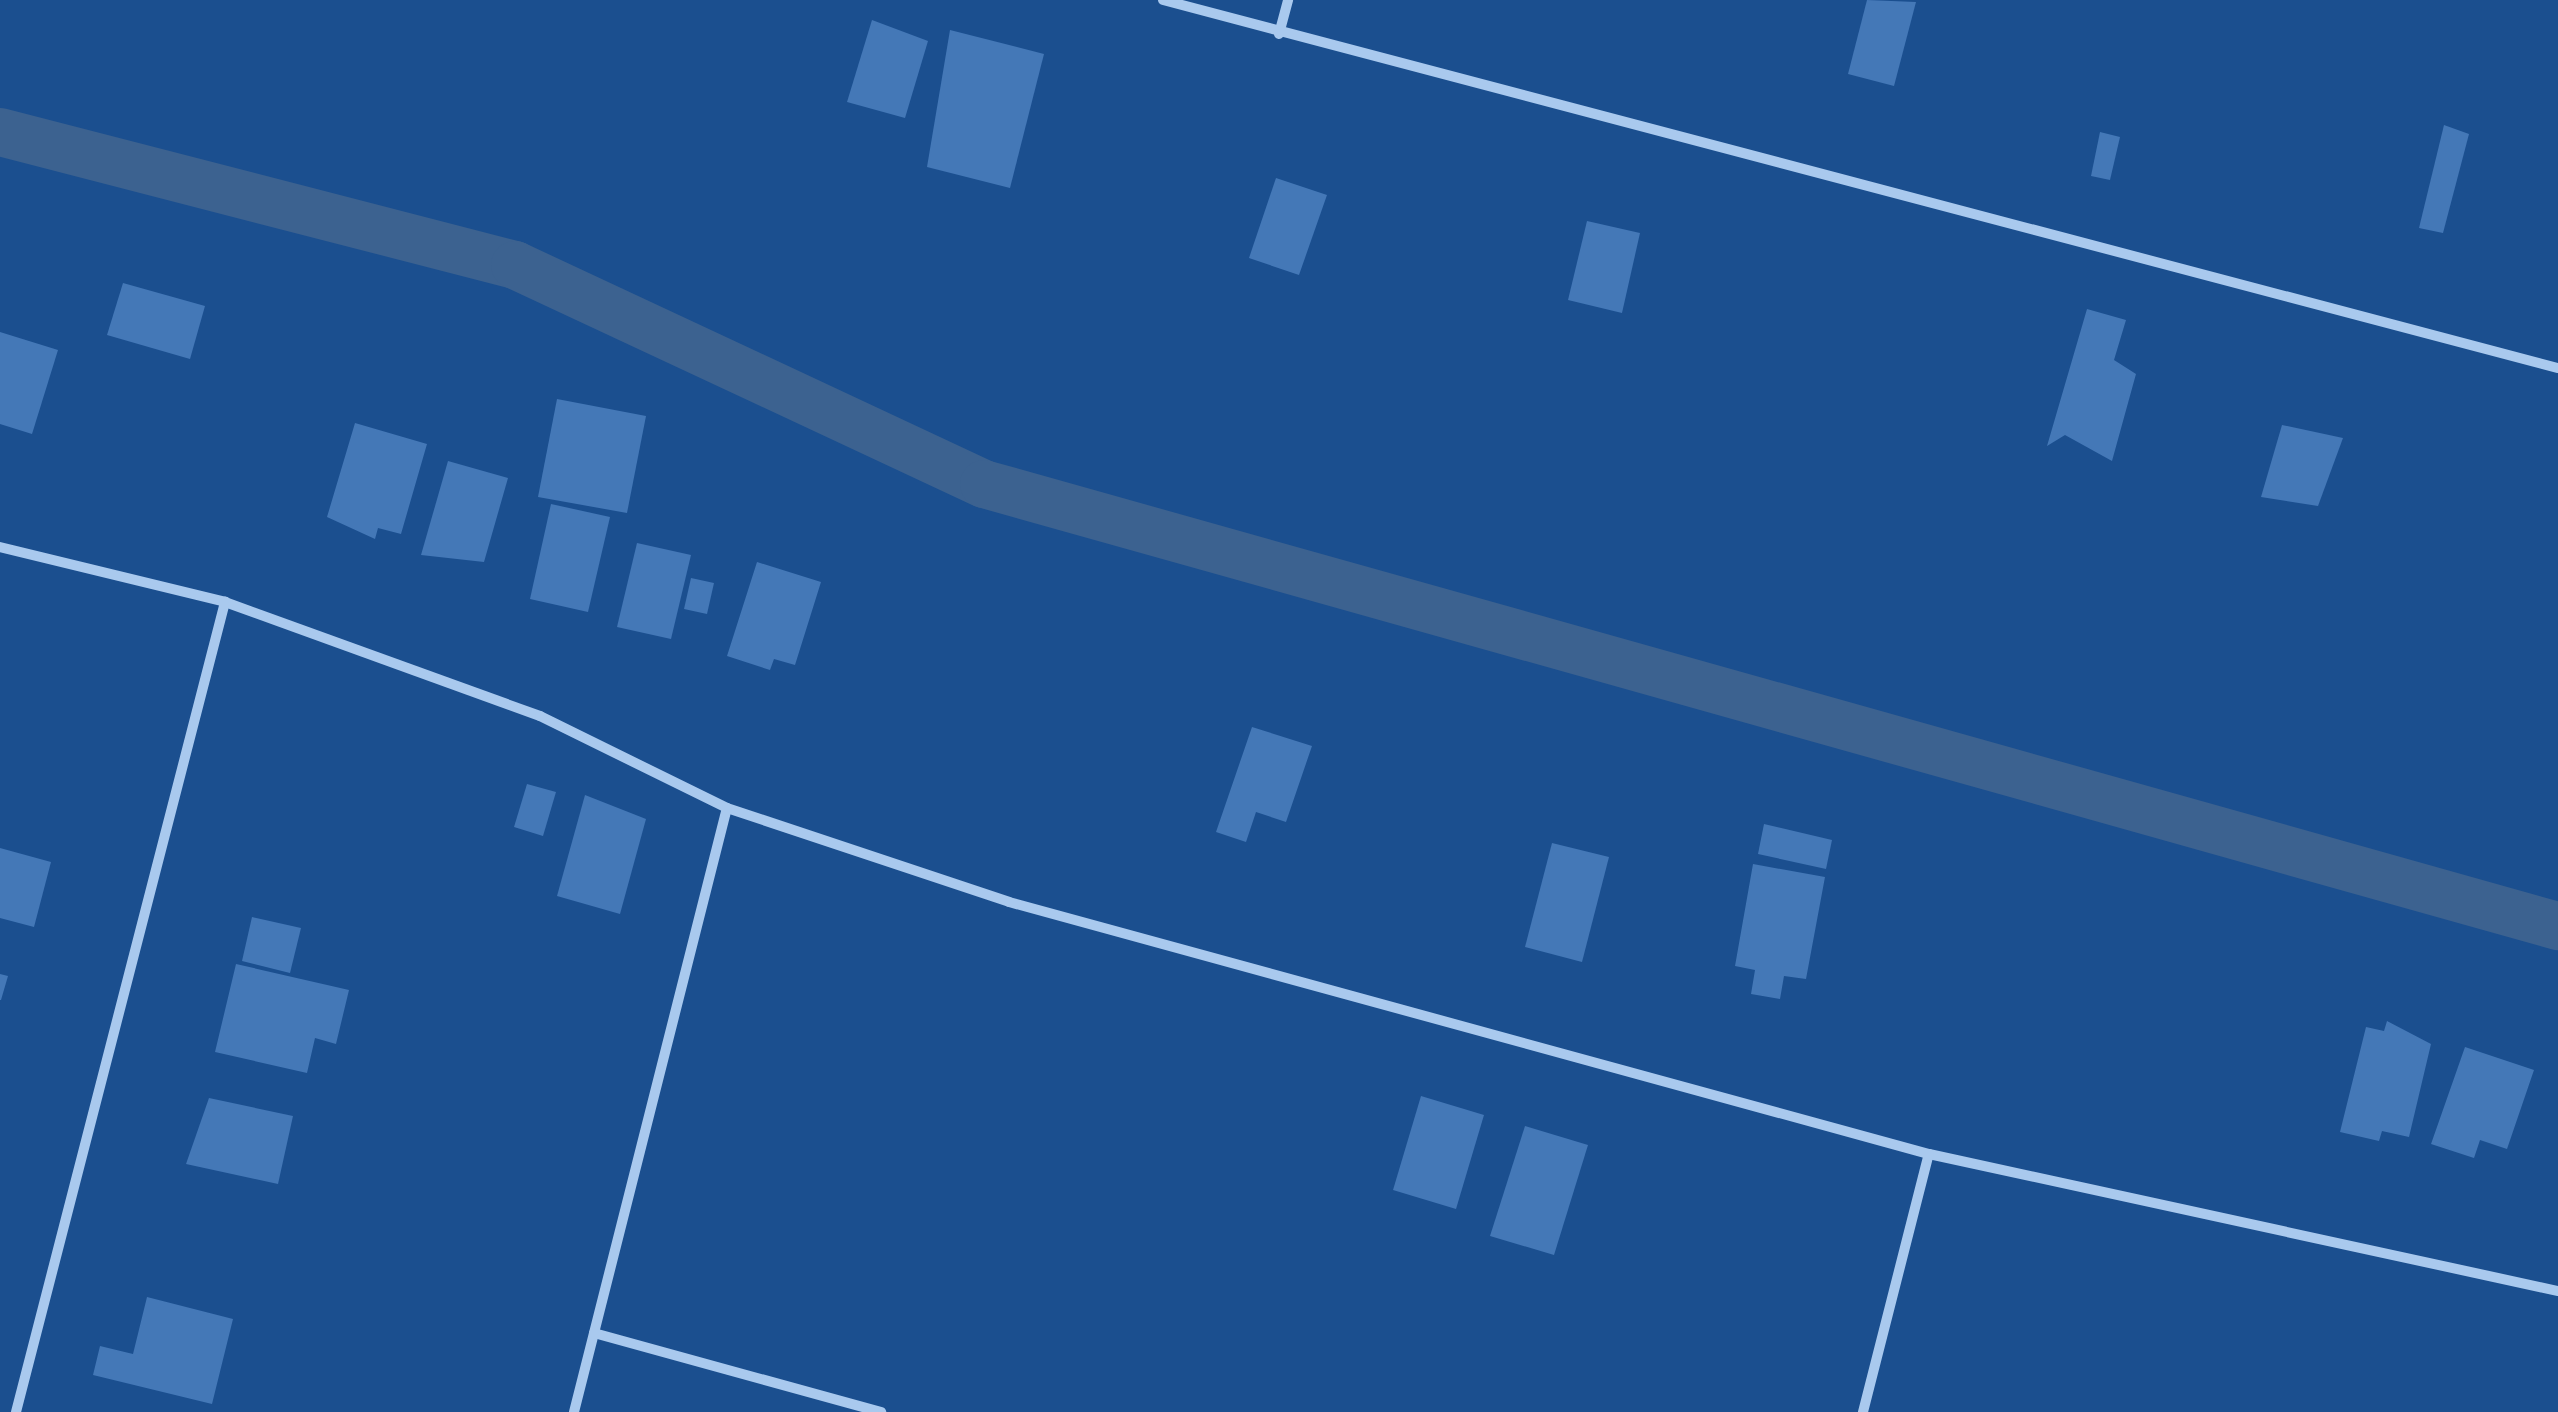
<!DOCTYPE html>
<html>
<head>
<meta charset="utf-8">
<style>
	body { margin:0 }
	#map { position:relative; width:2558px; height:1412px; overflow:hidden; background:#1b4f8f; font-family:"Open Sans",sans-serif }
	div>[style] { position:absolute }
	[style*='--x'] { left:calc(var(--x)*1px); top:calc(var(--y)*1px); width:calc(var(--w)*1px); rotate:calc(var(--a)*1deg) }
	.canal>* { height:48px; margin:-24px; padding:0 24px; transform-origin:24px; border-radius:24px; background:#3c6290 }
	.building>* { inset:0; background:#4478b7 }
	.minor>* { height:10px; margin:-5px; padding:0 5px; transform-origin:5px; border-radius:5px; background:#a9c9ee }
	span { translate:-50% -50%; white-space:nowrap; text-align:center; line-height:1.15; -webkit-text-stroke:8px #1b4f8f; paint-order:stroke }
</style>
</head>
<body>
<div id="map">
	<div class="canal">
		<div style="--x:0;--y:132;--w:532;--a:14.48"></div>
		<div style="--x:515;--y:265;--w:518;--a:25.03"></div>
		<div style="--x:984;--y:484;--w:1635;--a:15.69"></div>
	</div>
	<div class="building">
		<div style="clip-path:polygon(1867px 0,1916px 2px,1894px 86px,1848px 74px)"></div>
		<div style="clip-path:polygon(872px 20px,928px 41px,905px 118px,847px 102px)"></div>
		<div style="clip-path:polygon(950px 30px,1044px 54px,1010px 188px,927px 167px)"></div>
		<div style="clip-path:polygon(2444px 125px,2469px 134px,2443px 233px,2419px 228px)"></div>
		<div style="clip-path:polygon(2100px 132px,2120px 137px,2110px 180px,2091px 176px)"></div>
		<div style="clip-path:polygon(1276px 178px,1327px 195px,1299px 275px,1249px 258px)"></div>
		<div style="clip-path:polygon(1587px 221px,1640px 233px,1622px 313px,1568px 300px)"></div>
		<div style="clip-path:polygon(123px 283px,205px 306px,190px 359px,107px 335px)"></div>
		<div style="clip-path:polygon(2087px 309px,2126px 320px,2114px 360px,2136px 374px,2112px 461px,2065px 435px,2047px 446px)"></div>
		<div style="clip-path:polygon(0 332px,58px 350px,32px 434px,0 424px)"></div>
		<div style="clip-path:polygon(557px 399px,646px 416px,627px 513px,538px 497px)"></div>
		<div style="clip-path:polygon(355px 423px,427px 444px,401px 534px,378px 528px,375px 539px,327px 517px)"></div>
		<div style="clip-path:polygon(2282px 425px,2343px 438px,2318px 506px,2261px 497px)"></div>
		<div style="clip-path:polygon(448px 461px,508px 478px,484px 562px,421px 555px)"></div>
		<div style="clip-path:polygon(551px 504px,610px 517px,588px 612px,530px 599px)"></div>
		<div style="clip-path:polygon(637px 543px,691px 555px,671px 639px,617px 627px)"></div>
		<div style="clip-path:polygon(757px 562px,821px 582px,795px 665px,774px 659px,770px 670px,727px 656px)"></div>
		<div style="clip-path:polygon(691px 578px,714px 583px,707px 614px,684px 609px)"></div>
		<div style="clip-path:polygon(1252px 727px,1312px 746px,1286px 822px,1256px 812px,1246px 842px,1216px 832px)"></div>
		<div style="clip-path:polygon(527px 784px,556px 792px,543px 836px,514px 827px)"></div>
		<div style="clip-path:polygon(585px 795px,646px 819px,620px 914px,557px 896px)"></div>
		<div style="clip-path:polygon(1764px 824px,1832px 840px,1826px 869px,1758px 854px)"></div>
		<div style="clip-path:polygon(1552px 843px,1609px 857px,1582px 962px,1525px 947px)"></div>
		<div style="clip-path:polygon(0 848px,51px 862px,34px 927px,0 918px)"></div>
		<div style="clip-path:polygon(1753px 864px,1825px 877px,1806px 979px,1784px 976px,1780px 999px,1751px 994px,1755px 970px,1735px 966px)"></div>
		<div style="clip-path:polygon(252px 917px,301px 928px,290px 973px,242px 961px)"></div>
		<div style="clip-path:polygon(236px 964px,349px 990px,336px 1044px,315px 1038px,307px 1073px,215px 1052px)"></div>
		<div style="clip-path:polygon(0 974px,8px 976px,1px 1000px,0 1000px)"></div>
		<div style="clip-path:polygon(2387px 1021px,2431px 1044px,2409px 1137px,2382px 1131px,2379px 1141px,2340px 1132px,2366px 1027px,2384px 1031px)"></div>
		<div style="clip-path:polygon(2465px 1047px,2534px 1070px,2507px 1149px,2480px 1140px,2474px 1158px,2431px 1144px)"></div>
		<div style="clip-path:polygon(1421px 1096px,1484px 1115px,1456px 1209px,1393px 1190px)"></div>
		<div style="clip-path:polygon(209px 1098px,293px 1116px,278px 1184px,186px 1164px)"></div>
		<div style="clip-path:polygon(1525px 1126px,1588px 1145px,1554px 1255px,1490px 1236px)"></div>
		<div style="clip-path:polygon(147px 1297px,233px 1319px,212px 1404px,93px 1375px,100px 1346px,133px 1354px)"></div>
	</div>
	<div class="minor">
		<div style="--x:1163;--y:0;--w:1443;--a:14.78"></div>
		<div style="--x:1279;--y:34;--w:35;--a:-75"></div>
		<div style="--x:0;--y:547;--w:232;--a:13.7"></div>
		<div style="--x:225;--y:602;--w:335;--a:19.9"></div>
		<div style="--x:540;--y:716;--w:208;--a:26.2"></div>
		<div style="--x:727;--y:808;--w:297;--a:18.4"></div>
		<div style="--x:1009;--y:902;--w:954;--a:15.32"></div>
		<div style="--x:1929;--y:1154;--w:644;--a:12.29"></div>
		<div style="--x:594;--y:1333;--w:298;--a:15.4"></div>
		<div style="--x:16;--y:1412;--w:837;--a:-75.53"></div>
		<div style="--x:574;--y:1412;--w:623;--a:-75.79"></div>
		<div style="--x:1863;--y:1412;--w:266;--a:-75.7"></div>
	</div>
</div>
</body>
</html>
